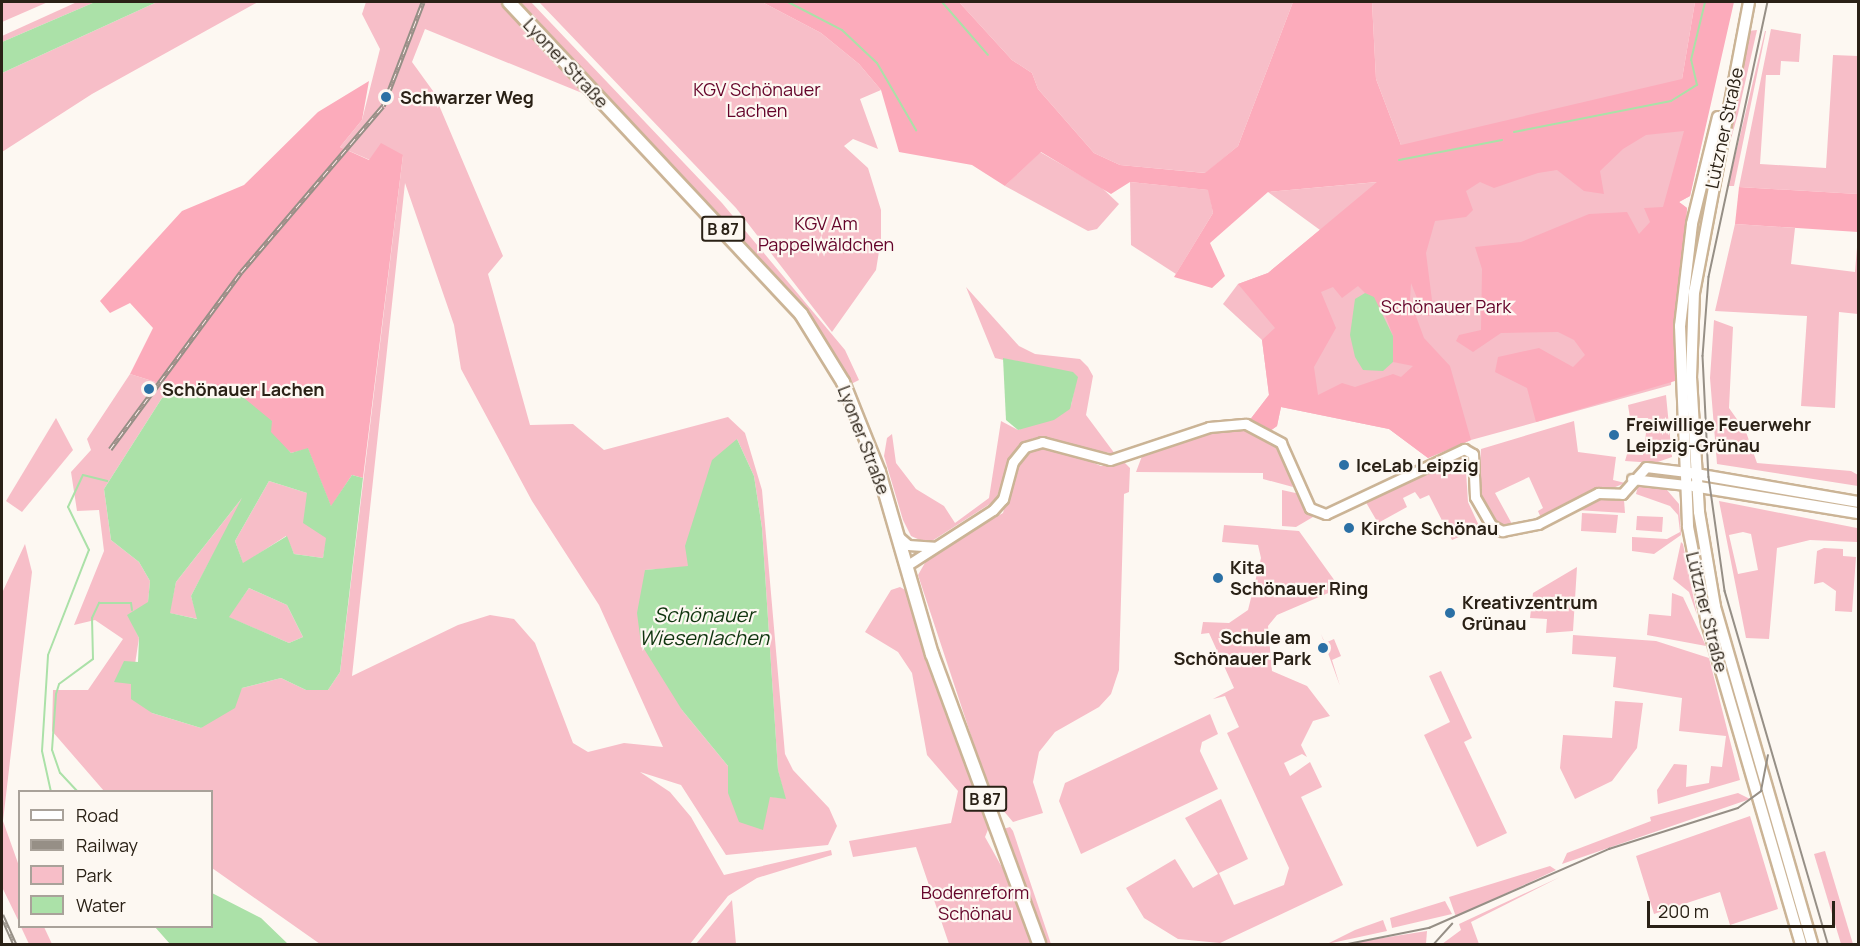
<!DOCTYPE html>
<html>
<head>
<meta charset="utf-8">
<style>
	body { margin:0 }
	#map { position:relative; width:1860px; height:946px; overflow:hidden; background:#fdf8f2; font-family:Manrope,sans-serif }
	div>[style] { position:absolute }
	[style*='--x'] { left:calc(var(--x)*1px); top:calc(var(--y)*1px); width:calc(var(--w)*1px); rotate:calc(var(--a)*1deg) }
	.green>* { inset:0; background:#f7bec8 }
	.forest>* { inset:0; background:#fcabbb }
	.water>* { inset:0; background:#abe1a8 }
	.stream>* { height:2px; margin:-1px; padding:0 1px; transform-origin:1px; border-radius:1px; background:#abe1a8 }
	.roads { filter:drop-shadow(2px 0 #cbb496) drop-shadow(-2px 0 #cbb496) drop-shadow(0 2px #cbb496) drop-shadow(0 -2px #cbb496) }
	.tertiary>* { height:9px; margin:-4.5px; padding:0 4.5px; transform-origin:4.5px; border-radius:4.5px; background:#fff }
	.secondary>* { height:10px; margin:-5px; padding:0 5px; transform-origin:5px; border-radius:5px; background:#fff }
	.primary>* { height:12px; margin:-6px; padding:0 6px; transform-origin:6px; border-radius:6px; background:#fff }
	.tram>* { height:1.5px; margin:-0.75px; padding:0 0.75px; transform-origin:0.75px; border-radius:0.75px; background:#968f86 }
	.rail>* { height:4.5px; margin-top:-2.25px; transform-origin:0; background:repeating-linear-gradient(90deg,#fdf8f2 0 7px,#968f86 0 14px); box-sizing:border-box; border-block:2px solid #968f86 }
	.dots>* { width:16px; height:16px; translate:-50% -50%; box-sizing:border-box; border:3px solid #fdf8f2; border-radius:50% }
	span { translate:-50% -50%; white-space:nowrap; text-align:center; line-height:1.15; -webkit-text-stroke:4.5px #fdf8f2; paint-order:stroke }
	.shield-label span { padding:2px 4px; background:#fdf8f2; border:2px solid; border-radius:4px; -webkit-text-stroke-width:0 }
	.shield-label { font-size:16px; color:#2a2116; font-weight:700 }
	.street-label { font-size:18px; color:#2a2116 }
	.park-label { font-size:18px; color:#640329 }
	.poi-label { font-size:18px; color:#2a2116; font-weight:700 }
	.left { translate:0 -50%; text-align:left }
	.right { translate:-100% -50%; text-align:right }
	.water-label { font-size:20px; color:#0f340e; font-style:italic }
	.frame { position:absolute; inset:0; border:3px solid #2a2116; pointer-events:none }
	.legend { position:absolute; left:18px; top:790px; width:195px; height:138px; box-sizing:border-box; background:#fdf8f2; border:2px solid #a9a29a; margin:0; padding:8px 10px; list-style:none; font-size:18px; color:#2a2116 }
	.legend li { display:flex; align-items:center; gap:12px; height:30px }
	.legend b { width:30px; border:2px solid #a9a29a }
	.scale { position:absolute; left:1647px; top:901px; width:188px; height:27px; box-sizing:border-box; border:3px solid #2a2116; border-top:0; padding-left:8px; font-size:18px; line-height:21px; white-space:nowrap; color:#2a2116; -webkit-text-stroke:4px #fdf8f2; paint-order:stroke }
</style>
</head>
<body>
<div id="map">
	<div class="green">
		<div style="clip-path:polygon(2px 2px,48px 2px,2px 22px)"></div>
		<div style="clip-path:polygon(77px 2px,95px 2px,2px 42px,2px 36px)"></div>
		<div style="clip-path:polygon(157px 2px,258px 2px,92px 94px,2px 152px,2px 73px)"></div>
		<div style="clip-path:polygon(evenodd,366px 2px,502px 2px,582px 93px,425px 29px,412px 62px,433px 91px,503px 256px,488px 274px,530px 425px,573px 424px,604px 450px,728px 417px,745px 433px,762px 490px,785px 754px,793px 770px,829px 808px,837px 826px,828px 845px,726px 855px,681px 785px,640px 772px,670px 792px,691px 817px,724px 875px,831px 850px,832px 855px,757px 878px,728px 896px,690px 944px,320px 944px,212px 868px,212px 792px,104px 791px,52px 731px,53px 690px,88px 690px,123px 639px,95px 620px,74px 625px,104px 551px,99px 510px,77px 511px,71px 472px,91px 450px,87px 439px,130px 374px,184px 391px,162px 398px,104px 489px,111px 540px,139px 562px,150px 581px,148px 603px,128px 615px,139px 638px,132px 684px,152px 713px,201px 728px,242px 688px,281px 678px,306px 690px,328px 690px,340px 672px,403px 155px,370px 160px,340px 147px,362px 120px,380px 49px,362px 14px,366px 2px,405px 183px,454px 325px,461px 369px,532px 501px,599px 605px,663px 747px,624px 743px,588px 752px,573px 743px,535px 643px,514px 619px,490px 615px,458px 625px,352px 676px,405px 183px,366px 2px,737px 439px,754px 476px,762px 528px,778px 771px,785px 798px,728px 793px,728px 766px,682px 710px,645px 570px,688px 567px,737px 439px)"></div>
		<div style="clip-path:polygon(515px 2px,531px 2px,722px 203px,845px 350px,859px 380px,851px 384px,816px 328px,753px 253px)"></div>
		<div style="clip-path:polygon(539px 2px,762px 2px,821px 33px,859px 64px,881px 90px,860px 99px,878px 149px,853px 139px,844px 146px,868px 168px,881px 210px,881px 239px,876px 270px,832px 332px,736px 208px)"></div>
		<div style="clip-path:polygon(959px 2px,1293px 2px,1238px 146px,1206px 173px,1120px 165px,1094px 153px,1038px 89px,1032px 73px,1012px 60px)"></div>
		<div style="clip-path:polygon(1372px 2px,1695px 2px,1682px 79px,1712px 94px,1690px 196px,1679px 202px,1687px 208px,1671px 385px,1471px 440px,1428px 458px,1389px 429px,1281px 407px,1277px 426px,1270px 431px,1249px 421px,1269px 395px,1262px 340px,1223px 304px,1238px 284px,1268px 273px,1320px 230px,1268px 192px,1378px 182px,1401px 145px,1376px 79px)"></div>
		<div style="clip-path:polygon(1771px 29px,1801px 34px,1799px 62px,1781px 61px,1780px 75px,1766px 75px,1760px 164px,1826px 168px,1833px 55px,1858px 56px,1858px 194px,1739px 187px)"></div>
		<div style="clip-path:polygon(1757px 30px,1738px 114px,1724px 163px,1748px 31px)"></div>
		<div style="clip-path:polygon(1766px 31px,1734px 186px,1728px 186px,1765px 31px)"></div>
		<div style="clip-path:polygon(1040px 152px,1101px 187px,1119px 204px,1097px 229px,1088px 231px,1005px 186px)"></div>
		<div style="clip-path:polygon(1130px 182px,1209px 190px,1213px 213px,1176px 274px,1131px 245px)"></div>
		<div style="clip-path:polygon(1735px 224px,1795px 228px,1791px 264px,1855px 272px,1858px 235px,1858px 314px,1839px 312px,1835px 408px,1801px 406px,1807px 316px,1715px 311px)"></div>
		<div style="clip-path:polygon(966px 287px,1019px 346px,1035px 354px,1080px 359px,1088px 367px,1093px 376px,1086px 415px,1115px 454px,1033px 438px,1010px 457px,996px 500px,932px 541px,920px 540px,911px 536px,903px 520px,884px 456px,887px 438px,892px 434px,896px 463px,916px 489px,944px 506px,955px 523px,989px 498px,1001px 421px,1018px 430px,1071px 405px,1077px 377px,995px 358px)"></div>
		<div style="clip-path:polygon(1714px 320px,1733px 327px,1729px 408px,1746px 432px,1757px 463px,1851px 471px,1858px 475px,1858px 486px,1717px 464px,1710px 378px)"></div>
		<div style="clip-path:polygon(1666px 395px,1672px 457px,1655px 463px,1625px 461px,1627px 454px,1643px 455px,1648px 418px,1630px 418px,1628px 405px)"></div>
		<div style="clip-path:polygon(56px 418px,73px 450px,22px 512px,6px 501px)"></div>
		<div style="clip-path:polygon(1574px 421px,1578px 452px,1616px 457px,1613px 480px,1625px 483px,1541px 518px,1538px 511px,1543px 508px,1529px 477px,1495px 493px,1512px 524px,1511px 528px,1496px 525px,1478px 492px,1481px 449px)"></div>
		<div style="clip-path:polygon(1219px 428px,1242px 428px,1270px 440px,1284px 456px,1293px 487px,1263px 479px,1263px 473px,1136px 472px,1142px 456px)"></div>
		<div style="clip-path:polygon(1051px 445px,1101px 466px,1124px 462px,1130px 468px,1129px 492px,1124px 494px,1119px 670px,1111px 694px,1099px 707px,1055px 732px,1039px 752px,1033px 782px,1043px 813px,1013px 822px,991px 796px,918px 575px,930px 554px,1003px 513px,1016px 465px,1030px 449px)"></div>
		<div style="clip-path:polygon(1465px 456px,1468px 502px,1480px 528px,1452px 540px,1429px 495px,1420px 499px,1415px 492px,1403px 498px,1407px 507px,1378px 523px,1364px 499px)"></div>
		<div style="clip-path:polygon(269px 481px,307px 493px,327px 538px,323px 558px,294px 554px,286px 536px,243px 564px,235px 541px)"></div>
		<div style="clip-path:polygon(1638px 486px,1667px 490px,1679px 504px,1681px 535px,1654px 554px,1632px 551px,1632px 537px,1667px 539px,1680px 532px,1678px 515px,1670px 506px,1636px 494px)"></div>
		<div style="clip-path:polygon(1282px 490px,1300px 494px,1313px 517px,1296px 527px,1282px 526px)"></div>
		<div style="clip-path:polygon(246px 493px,191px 596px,198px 619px,169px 613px,176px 582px)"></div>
		<div style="clip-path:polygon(1605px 497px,1624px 500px,1625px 513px,1576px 510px)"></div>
		<div style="clip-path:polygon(evenodd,1719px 501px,1857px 528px,1857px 542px,1810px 540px,1777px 548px,1769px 639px,1746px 638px,1719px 501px,1743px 532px,1751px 534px,1758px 570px,1738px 574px,1729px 535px,1743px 532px)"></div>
		<div style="clip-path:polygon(1582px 513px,1618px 515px,1616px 533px,1581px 531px)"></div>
		<div style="clip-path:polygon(1637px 516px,1663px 517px,1662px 532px,1636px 530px)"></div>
		<div style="clip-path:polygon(1224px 525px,1299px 531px,1340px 588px,1277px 615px,1268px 626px,1272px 671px,1307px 686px,1330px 716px,1313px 721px,1301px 745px,1307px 757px,1302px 754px,1284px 763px,1290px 776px,1310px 762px,1322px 787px,1301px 797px,1343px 885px,1220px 943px,1178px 939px,1144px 918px,1126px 888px,1175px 859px,1193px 888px,1218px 874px,1185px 818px,1221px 799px,1248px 859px,1219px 873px,1234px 905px,1284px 885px,1289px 868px,1227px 733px,1239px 727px,1233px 714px,1225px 696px,1213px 699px,1234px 688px,1209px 633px,1201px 634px,1203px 622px,1229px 623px,1248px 610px,1261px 558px,1258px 545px,1222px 542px)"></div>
		<div style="clip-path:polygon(1681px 542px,1683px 544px,1697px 615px,1689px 592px,1673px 579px)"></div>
		<div style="clip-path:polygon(25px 544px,32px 572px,3px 821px,19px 866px,19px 922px,2px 887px,2px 593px)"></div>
		<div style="clip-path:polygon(1824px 548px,1843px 549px,1843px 556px,1856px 557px,1852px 612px,1835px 611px,1836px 591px,1823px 582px,1814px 584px,1817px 551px)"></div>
		<div style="clip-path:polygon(1577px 567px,1573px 631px,1546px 633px,1547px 619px,1530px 618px,1533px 593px)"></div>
		<div style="clip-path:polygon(900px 587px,907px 591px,989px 827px,985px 837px,1017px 894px,1034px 944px,949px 944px,916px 847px,853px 857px,849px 841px,951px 823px,958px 791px,927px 755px,912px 673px,898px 652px,865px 632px,891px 590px)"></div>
		<div style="clip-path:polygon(249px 588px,287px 605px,303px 637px,289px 643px,228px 617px)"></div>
		<div style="clip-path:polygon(1672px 593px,1683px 597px,1706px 646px,1647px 635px,1649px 614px,1671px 616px)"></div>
		<div style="clip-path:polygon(1321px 634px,1325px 643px,1334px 639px,1341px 656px,1332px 660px,1340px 686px)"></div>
		<div style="clip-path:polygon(1573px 635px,1656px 641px,1709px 658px,1740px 780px,1658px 804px,1657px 790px,1674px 764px,1687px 765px,1686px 787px,1709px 783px,1711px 766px,1722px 767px,1726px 736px,1679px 731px,1682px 698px,1613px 687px,1616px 657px,1572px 654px)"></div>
		<div style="clip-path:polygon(1441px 671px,1472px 738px,1464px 742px,1507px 833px,1477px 847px,1424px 735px,1450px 722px,1429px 676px)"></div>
		<div style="clip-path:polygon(1615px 701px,1643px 703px,1637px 748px,1612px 781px,1575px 799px,1560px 768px,1563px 735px,1612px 738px)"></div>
		<div style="clip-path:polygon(1210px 714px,1218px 734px,1202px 742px,1200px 751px,1218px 789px,1081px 854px,1059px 801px,1065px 783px)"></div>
		<div style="clip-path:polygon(1738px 793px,1750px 799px,1562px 864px,1567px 853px,1651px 821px,1650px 817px)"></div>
		<div style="clip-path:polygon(1750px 816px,1778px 909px,1730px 925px,1720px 892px,1654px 914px,1636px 856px)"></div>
		<div style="clip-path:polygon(1010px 827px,1013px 831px,1051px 944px,1043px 944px,1000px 830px)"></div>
		<div style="clip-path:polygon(1825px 851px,1853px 944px,1841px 944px,1814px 854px)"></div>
		<div style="clip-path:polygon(1550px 866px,1556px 870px,1456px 917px,1449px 897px)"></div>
		<div style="clip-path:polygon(1560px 877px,1471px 922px,1479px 944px,1442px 944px,1461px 930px,1459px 924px)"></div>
		<div style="clip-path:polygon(732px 900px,736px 944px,696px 944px)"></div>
		<div style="clip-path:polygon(1445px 901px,1452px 914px,1392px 928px,1390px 918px)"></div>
		<div style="clip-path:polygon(1383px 920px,1387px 931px,1327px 944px,1355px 930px)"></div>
		<div style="clip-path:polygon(21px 927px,44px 927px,52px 944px,29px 944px)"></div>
		<div style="clip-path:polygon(1427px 931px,1426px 944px,1352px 944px,1363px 941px)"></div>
	</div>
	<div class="forest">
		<div style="clip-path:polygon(evenodd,762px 2px,959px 2px,1012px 60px,1032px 73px,1038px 89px,1094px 153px,1120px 165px,1205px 173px,1238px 146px,1293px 2px,1372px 2px,1376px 79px,1401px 145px,1682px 79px,1695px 2px,1734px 2px,1690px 196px,1679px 202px,1687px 208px,1675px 381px,1536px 422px,1527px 388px,1495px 372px,1498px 357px,1539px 348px,1573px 367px,1585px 355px,1574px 340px,1558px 332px,1501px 333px,1473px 352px,1456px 341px,1459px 335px,1481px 330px,1482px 269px,1475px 247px,1521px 242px,1589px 214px,1627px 212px,1639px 234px,1650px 222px,1644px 208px,1663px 207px,1684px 131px,1646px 135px,1623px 149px,1600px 171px,1604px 194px,1584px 191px,1557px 170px,1538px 173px,1494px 188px,1480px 182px,1466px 191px,1473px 210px,1466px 217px,1435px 221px,1426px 253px,1434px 316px,1424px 316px,1411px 283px,1410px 300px,1424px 338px,1450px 366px,1471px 440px,1428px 458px,1389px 429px,1281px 407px,1277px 426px,1270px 431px,1249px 421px,1269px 395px,1262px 340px,1275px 328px,1238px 284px,1268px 273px,1377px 182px,1268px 192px,1210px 243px,1225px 276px,1212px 288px,1174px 277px,1213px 213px,1208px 190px,1130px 182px,1111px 194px,1041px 152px,1005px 186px,972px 165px,899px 152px,881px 90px,859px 64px,821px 33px,762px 2px,1358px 286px,1384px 312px,1393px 336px,1393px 362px,1413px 366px,1401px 377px,1393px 374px,1355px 387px,1342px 383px,1318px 395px,1314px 367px,1336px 328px,1321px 292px,1333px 287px,1342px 298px,1358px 286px)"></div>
		<div style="clip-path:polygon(369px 81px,362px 120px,340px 147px,369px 160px,381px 143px,403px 155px,363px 478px,352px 475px,331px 507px,308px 449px,291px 453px,217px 388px,184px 391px,130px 374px,153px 328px,130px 303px,110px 313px,100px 301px,182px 211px,244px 185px,318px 112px)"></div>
		<div style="clip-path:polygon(1739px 187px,1858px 194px,1858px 232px,1735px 224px)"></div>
	</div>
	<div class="water">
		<div style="clip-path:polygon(95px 2px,157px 2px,2px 73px,2px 42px)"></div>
		<div style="clip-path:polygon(1365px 293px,1374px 297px,1393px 336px,1393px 362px,1383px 371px,1363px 370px,1355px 357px,1350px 335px,1355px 299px)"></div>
		<div style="clip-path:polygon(1003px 358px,1073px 372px,1078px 377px,1070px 409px,1054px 420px,1018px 430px,1006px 420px)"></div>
		<div style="clip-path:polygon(evenodd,217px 388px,244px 398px,272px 421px,271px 432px,291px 453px,308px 448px,331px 506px,352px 475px,363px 478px,340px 672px,328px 690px,306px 690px,281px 678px,242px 688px,235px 708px,201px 728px,152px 713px,131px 699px,131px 684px,114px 682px,124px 661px,138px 662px,139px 638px,127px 615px,148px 602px,150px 581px,139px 562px,111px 540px,104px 489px,162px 398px,217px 388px,269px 481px,307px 493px,303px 523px,326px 538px,323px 558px,294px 554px,287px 536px,243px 563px,235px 541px,269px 481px,217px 388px,242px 498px,191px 596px,197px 619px,170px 613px,176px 582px,242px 498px,217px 388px,249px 588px,287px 605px,303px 637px,289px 643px,229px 617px,249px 588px)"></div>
		<div style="clip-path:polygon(737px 439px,754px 476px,762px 528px,778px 770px,786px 799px,770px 797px,763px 830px,739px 822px,728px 793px,728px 766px,682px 710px,641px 644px,637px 613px,645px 570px,688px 566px,685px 546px,712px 460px)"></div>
		<div style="clip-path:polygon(212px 893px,261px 918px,288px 944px,170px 944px,155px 927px,212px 926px)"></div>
	</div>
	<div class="stream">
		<div style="--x:788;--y:2;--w:61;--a:27.4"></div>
		<div style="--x:842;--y:30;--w:48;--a:43.3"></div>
		<div style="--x:877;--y:63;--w:78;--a:59.8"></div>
		<div style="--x:942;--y:2;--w:70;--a:49"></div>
		<div style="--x:1514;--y:132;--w:160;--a:-11.2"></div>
		<div style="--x:1671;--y:101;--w:31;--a:-32"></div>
		<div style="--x:1697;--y:85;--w:26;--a:-103"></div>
		<div style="--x:1691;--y:60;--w:60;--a:-76.4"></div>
		<div style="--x:1399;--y:160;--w:105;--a:-11"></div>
		<div style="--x:51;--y:792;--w:42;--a:-102.4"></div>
		<div style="--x:42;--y:751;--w:96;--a:-86.4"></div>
		<div style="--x:48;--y:655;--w:113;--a:-68.7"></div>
		<div style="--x:89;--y:550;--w:48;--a:-116"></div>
		<div style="--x:68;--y:507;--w:35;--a:-65"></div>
		<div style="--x:83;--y:475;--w:25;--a:14"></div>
		<div style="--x:78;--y:792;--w:26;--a:-133"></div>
		<div style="--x:60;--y:773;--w:24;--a:-109"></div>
		<div style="--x:52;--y:750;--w:56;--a:-85.9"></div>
		<div style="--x:56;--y:694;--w:10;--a:-73"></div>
		<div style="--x:59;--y:684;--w:42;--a:-36.3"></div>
		<div style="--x:93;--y:659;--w:41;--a:-91.4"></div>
		<div style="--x:92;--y:618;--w:17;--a:-65"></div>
		<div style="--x:99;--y:603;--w:32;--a:0"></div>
		<div style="--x:131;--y:603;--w:7;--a:82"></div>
	</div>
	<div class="roads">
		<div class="tertiary">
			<div style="--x:1632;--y:479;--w:54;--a:6.3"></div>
			<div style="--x:898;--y:536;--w:13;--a:42"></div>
			<div style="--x:908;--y:545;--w:26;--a:4"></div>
			<div style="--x:906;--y:566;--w:103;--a:-32.8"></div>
			<div style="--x:993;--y:510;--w:15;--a:-48"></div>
			<div style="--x:1003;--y:499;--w:38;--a:-75"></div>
			<div style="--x:1013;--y:462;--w:19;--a:-51"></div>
			<div style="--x:1025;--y:447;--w:18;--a:-16"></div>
			<div style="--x:1042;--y:442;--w:70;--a:14.8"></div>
			<div style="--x:1110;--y:460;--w:104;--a:-18.4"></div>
			<div style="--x:1209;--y:427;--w:37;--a:-5"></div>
			<div style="--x:1246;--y:424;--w:40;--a:28"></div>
			<div style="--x:1281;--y:443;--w:71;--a:66"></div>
			<div style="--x:1310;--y:508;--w:17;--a:21"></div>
			<div style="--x:1326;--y:514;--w:153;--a:-25.2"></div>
			<div style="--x:1464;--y:449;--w:10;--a:29"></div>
			<div style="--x:1473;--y:454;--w:43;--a:87.3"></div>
			<div style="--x:1475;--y:497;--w:32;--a:60"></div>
			<div style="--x:1491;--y:525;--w:13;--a:29"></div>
			<div style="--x:1502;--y:531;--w:37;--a:-11"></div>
			<div style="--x:1538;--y:524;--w:68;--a:-27.3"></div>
			<div style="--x:1598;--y:493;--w:24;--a:2"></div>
			<div style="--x:1622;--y:494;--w:36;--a:-48"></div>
			<div style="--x:1646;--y:467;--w:39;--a:7"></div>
		</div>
		<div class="secondary">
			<div style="--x:1749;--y:2;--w:295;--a:100.7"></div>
			<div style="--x:1694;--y:292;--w:85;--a:92"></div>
			<div style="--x:1691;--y:377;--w:135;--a:86.6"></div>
			<div style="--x:1699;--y:512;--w:96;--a:80.4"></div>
			<div style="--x:1715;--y:607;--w:351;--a:73.9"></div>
			<div style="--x:1718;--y:117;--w:110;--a:103.7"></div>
			<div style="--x:1692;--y:224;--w:103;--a:96.7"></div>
			<div style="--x:1680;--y:326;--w:201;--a:87.7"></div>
			<div style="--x:1688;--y:527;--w:98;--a:78.8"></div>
			<div style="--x:1707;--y:623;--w:334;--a:73.7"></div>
			<div style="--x:1690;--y:473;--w:170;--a:9.8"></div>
			<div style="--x:1693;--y:486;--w:167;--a:9.3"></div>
		</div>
		<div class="primary">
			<div style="--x:509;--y:2;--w:427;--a:46.9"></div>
			<div style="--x:801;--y:314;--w:80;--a:58.3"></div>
			<div style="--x:843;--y:382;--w:97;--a:68.2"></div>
			<div style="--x:879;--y:472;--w:190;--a:73.8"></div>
			<div style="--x:932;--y:654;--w:309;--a:69.7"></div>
		</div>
	</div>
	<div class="tram">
		<div style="--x:1768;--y:2;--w:281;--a:102.1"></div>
		<div style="--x:1709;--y:277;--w:79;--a:94.3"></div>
		<div style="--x:1703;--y:356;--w:121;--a:87.2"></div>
		<div style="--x:1709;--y:477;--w:115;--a:82"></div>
		<div style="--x:1725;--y:591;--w:368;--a:73.7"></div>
		<div style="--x:1348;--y:944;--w:83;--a:-11.2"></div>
		<div style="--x:1429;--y:928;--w:197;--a:-23.7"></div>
		<div style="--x:1609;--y:849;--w:135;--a:-17.6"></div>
		<div style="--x:1738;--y:808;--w:29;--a:-36"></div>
		<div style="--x:1761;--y:791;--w:36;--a:-79"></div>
		<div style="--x:1434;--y:944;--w:27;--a:-48"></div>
	</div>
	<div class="rail">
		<div style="--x:110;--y:449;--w:220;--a:-53.5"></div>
		<div style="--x:241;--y:272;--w:218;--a:-49.5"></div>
		<div style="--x:383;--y:106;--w:111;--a:-69"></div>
		<div style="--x:2;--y:915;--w:32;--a:66"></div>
	</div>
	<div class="dots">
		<div style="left:386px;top:97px;background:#2b70a5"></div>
		<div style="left:149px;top:389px;background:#2b70a5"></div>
		<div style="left:1614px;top:435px;background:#2b70a5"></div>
		<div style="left:1344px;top:465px;background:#2b70a5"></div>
		<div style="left:1349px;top:528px;background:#2b70a5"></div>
		<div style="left:1218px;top:578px;background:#2b70a5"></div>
		<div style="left:1450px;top:613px;background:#2b70a5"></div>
		<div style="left:1323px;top:648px;background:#2b70a5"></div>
	</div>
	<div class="shield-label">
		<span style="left:723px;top:229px">B 87</span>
		<span style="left:985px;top:799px">B 87</span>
	</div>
	<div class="street-label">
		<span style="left:566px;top:63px;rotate:47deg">Lyoner Straße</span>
		<span style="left:1724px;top:128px;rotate:-78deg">Lützner Straße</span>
		<span style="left:864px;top:440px;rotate:69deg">Lyoner Straße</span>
		<span style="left:1707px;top:612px;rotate:76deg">Lützner Straße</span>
	</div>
	<div class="park-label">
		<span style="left:757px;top:100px">KGV Schönauer<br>Lachen</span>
		<span style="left:826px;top:234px">KGV Am<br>Pappelwäldchen</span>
		<span style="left:1446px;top:306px">Schönauer Park</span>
		<span style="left:975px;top:903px">Bodenreform<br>Schönau</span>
	</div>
	<div class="poi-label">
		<span class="left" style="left:400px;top:97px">Schwarzer Weg</span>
		<span class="left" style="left:162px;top:389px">Schönauer Lachen</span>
		<span class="left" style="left:1626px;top:435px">Freiwillige Feuerwehr<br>Leipzig-Grünau</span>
		<span class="left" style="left:1356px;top:465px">IceLab Leipzig</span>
		<span class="left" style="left:1361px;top:528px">Kirche Schönau</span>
		<span class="left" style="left:1230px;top:578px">Kita<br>Schönauer Ring</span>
		<span class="left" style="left:1462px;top:613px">Kreativzentrum<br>Grünau</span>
		<span class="right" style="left:1311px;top:648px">Schule am<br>Schönauer Park</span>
	</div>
	<div class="water-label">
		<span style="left:704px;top:626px">Schönauer<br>Wiesenlachen</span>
	</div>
	<div class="frame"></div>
	<ul class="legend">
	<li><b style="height:8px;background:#fff"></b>Road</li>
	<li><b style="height:8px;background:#968f86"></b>Railway</li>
	<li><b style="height:16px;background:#f7bec8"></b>Park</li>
	<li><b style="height:16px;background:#abe1a8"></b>Water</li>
	</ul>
	<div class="scale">200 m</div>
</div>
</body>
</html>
